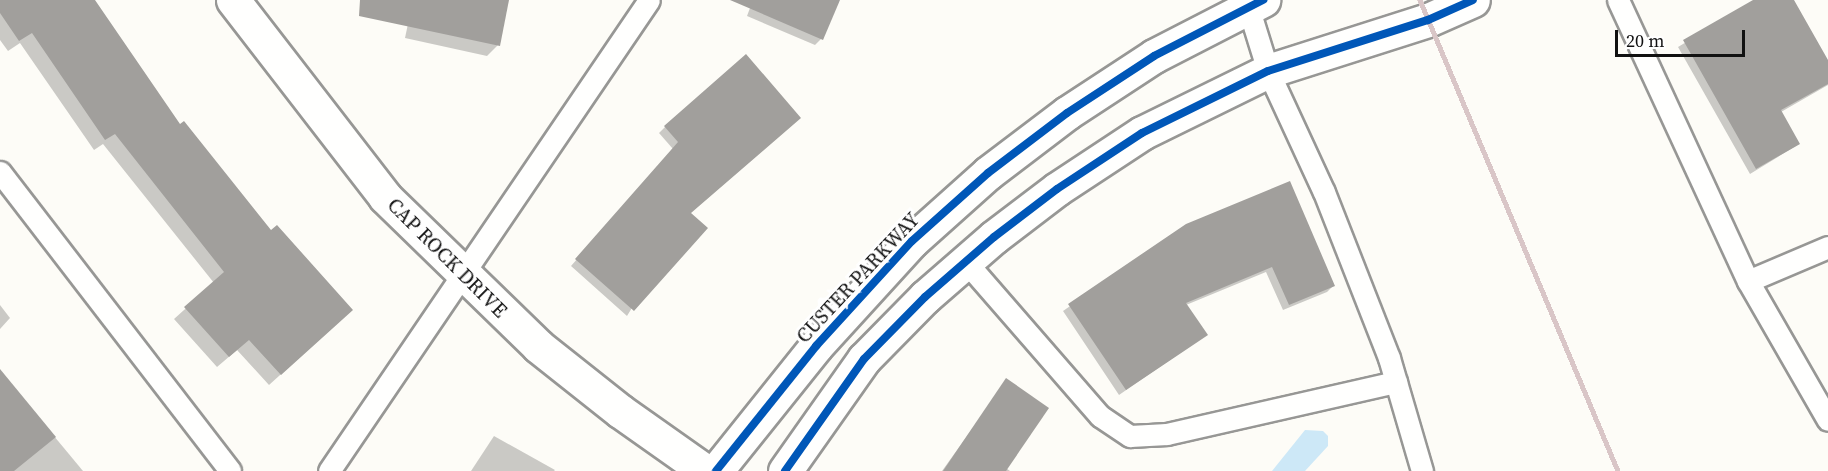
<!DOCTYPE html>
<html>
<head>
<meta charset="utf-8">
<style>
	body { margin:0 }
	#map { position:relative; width:1828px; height:471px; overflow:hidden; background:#fdfcf7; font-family:"Source Serif 4",serif }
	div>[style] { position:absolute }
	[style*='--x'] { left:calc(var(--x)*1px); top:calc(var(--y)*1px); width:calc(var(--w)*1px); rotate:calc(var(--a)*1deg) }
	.water>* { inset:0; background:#cde8f7 }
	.shadow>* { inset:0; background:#0003 }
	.building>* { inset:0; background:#a19f9c }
	.roads { filter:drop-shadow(2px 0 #979795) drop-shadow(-2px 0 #979795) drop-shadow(0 2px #979795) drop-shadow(0 -2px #979795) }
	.service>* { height:21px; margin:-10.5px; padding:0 10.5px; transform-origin:10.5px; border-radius:10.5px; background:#fffffe }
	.minor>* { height:33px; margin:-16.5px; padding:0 16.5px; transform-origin:16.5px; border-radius:16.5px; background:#fffffe }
	.tertiary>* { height:33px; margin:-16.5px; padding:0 16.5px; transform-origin:16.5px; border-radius:16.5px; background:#fffffe }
	.rail>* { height:4.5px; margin:-2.25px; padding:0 2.25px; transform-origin:2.25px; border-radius:2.25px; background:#d9c6c7 }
	.cycleway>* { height:8px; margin:-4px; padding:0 4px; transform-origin:4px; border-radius:4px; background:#0057b8 }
	span { translate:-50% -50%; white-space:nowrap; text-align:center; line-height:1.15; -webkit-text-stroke:6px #fff; paint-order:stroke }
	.street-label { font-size:20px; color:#111 }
	.scale { position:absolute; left:1615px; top:30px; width:130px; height:27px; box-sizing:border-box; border:3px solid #111; border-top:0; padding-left:8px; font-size:18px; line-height:21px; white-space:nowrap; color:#111; -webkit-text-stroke:4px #fff; paint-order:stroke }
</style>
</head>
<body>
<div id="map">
	<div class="water">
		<div style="clip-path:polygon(1305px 430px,1323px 431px,1328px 436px,1328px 446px,1305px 471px,1272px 471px)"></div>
	</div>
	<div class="shadow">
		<div style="clip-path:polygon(0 0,88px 0,179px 126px,340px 321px,269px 385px,237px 350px,217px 367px,174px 319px,214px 283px,103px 144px,94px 150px,20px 43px,8px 51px,0 40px)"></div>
		<div style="clip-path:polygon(413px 0,508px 0,498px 45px,487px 56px,405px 38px)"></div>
		<div style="clip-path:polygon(753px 0,838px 0,821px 39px,815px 45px,747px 16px)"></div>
		<div style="clip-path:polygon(1756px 0,1792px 0,1828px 63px,1828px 85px,1781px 112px,1799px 144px,1750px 174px,1678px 47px)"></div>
		<div style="clip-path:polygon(793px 124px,689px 214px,627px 316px,571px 266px,673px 149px,659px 133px,665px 127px)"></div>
		<div style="clip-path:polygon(1187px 225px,1333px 286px,1327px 292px,1283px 310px,1266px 272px,1186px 305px,1206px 335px,1119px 395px,1063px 311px)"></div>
		<div style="clip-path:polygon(0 305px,10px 318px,0 329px)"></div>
		<div style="clip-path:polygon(0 371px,83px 471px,0 471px)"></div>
		<div style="clip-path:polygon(1007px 380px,1006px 468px,1010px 471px,942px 471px)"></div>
		<div style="clip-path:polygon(494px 436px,555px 470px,554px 471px,471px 471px)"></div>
	</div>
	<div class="building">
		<div style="clip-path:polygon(0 0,95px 0,180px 124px,184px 121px,271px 230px,277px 225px,353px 310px,281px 375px,249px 340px,229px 357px,184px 307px,224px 272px,115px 134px,105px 140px,32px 33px,19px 41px,0 13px)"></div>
		<div style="clip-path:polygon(360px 0,509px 0,500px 46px,359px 16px)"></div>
		<div style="clip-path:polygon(730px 0,840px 0,823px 40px)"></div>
		<div style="clip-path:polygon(1753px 0,1794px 0,1828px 60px,1828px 84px,1781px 110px,1800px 144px,1756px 169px,1683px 40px)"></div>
		<div style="clip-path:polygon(746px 54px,801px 118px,691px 213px,708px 228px,634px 311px,575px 259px,678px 142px,664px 126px)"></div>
		<div style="clip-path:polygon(1290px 181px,1335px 286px,1289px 305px,1272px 267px,1186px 303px,1208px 335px,1126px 390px,1068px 304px,1186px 224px)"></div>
		<div style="clip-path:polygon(0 369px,56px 437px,14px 471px,0 471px)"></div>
		<div style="clip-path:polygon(1006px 378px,1049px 408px,1006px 471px,943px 471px)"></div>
	</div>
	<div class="roads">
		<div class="service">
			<div style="--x:1246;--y:0;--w:74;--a:72.8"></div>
			<div style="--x:1268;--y:71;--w:133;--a:65.2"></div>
			<div style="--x:1324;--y:192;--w:178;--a:68.6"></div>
			<div style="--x:1389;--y:358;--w:118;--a:73.7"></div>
			<div style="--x:1618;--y:0;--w:310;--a:65.2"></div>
			<div style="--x:1748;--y:281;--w:160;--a:60.1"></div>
			<div style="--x:0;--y:172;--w:377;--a:52.4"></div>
			<div style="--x:966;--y:262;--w:204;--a:49"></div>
			<div style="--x:1100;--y:416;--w:36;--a:34"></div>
			<div style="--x:1130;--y:436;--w:37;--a:-3"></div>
			<div style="--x:1167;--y:434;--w:235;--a:-12.8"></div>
			<div style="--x:1748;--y:281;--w:87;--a:-23"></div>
			<div style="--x:329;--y:471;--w:569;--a:-55.81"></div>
		</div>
		<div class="minor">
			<div style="--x:233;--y:0;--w:249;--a:52.3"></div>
			<div style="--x:385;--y:197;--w:214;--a:44.2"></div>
			<div style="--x:538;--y:346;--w:105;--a:38.4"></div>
			<div style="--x:620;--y:411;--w:104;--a:35.2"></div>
		</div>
		<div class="tertiary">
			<div style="--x:716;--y:471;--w:160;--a:-51.3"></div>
			<div style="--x:816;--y:346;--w:142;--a:-47.6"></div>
			<div style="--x:912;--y:241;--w:102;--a:-41.8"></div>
			<div style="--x:988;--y:173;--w:99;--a:-37.2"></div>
			<div style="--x:1067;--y:113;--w:104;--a:-33.2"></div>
			<div style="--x:1154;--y:56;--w:123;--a:-27.2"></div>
			<div style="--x:785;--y:471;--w:137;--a:-54.8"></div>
			<div style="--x:864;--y:359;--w:87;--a:-45.5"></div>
			<div style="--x:925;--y:297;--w:91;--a:-41"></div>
			<div style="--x:994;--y:237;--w:79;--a:-37.3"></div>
			<div style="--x:1057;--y:189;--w:102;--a:-33.4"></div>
			<div style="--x:1142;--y:133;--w:140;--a:-26.2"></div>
			<div style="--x:1268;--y:71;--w:168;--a:-17.7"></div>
			<div style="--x:1428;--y:20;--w:49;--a:-24"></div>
		</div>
	</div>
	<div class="rail">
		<div style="--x:1420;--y:0;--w:511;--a:67.2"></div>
	</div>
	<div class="cycleway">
		<div style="--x:716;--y:471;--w:160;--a:-51.3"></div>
		<div style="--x:816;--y:346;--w:142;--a:-47.6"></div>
		<div style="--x:912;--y:241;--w:102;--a:-41.8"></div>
		<div style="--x:988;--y:173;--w:99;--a:-37.2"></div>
		<div style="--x:1067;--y:113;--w:104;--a:-33.2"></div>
		<div style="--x:1154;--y:56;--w:123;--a:-27.2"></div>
		<div style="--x:785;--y:471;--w:137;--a:-54.8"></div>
		<div style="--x:864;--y:359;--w:87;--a:-45.5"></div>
		<div style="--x:925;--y:297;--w:91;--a:-41"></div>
		<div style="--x:994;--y:237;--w:79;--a:-37.3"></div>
		<div style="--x:1057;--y:189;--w:102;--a:-33.4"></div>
		<div style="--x:1142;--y:133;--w:140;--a:-26.2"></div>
		<div style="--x:1268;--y:71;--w:168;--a:-17.7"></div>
		<div style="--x:1428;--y:20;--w:49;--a:-24"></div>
	</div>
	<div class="street-label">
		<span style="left:447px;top:258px;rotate:45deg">CAP ROCK DRIVE</span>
		<span style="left:858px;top:278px;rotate:-47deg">CUSTER PARKWAY</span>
	</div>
	<div class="scale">20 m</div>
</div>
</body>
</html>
